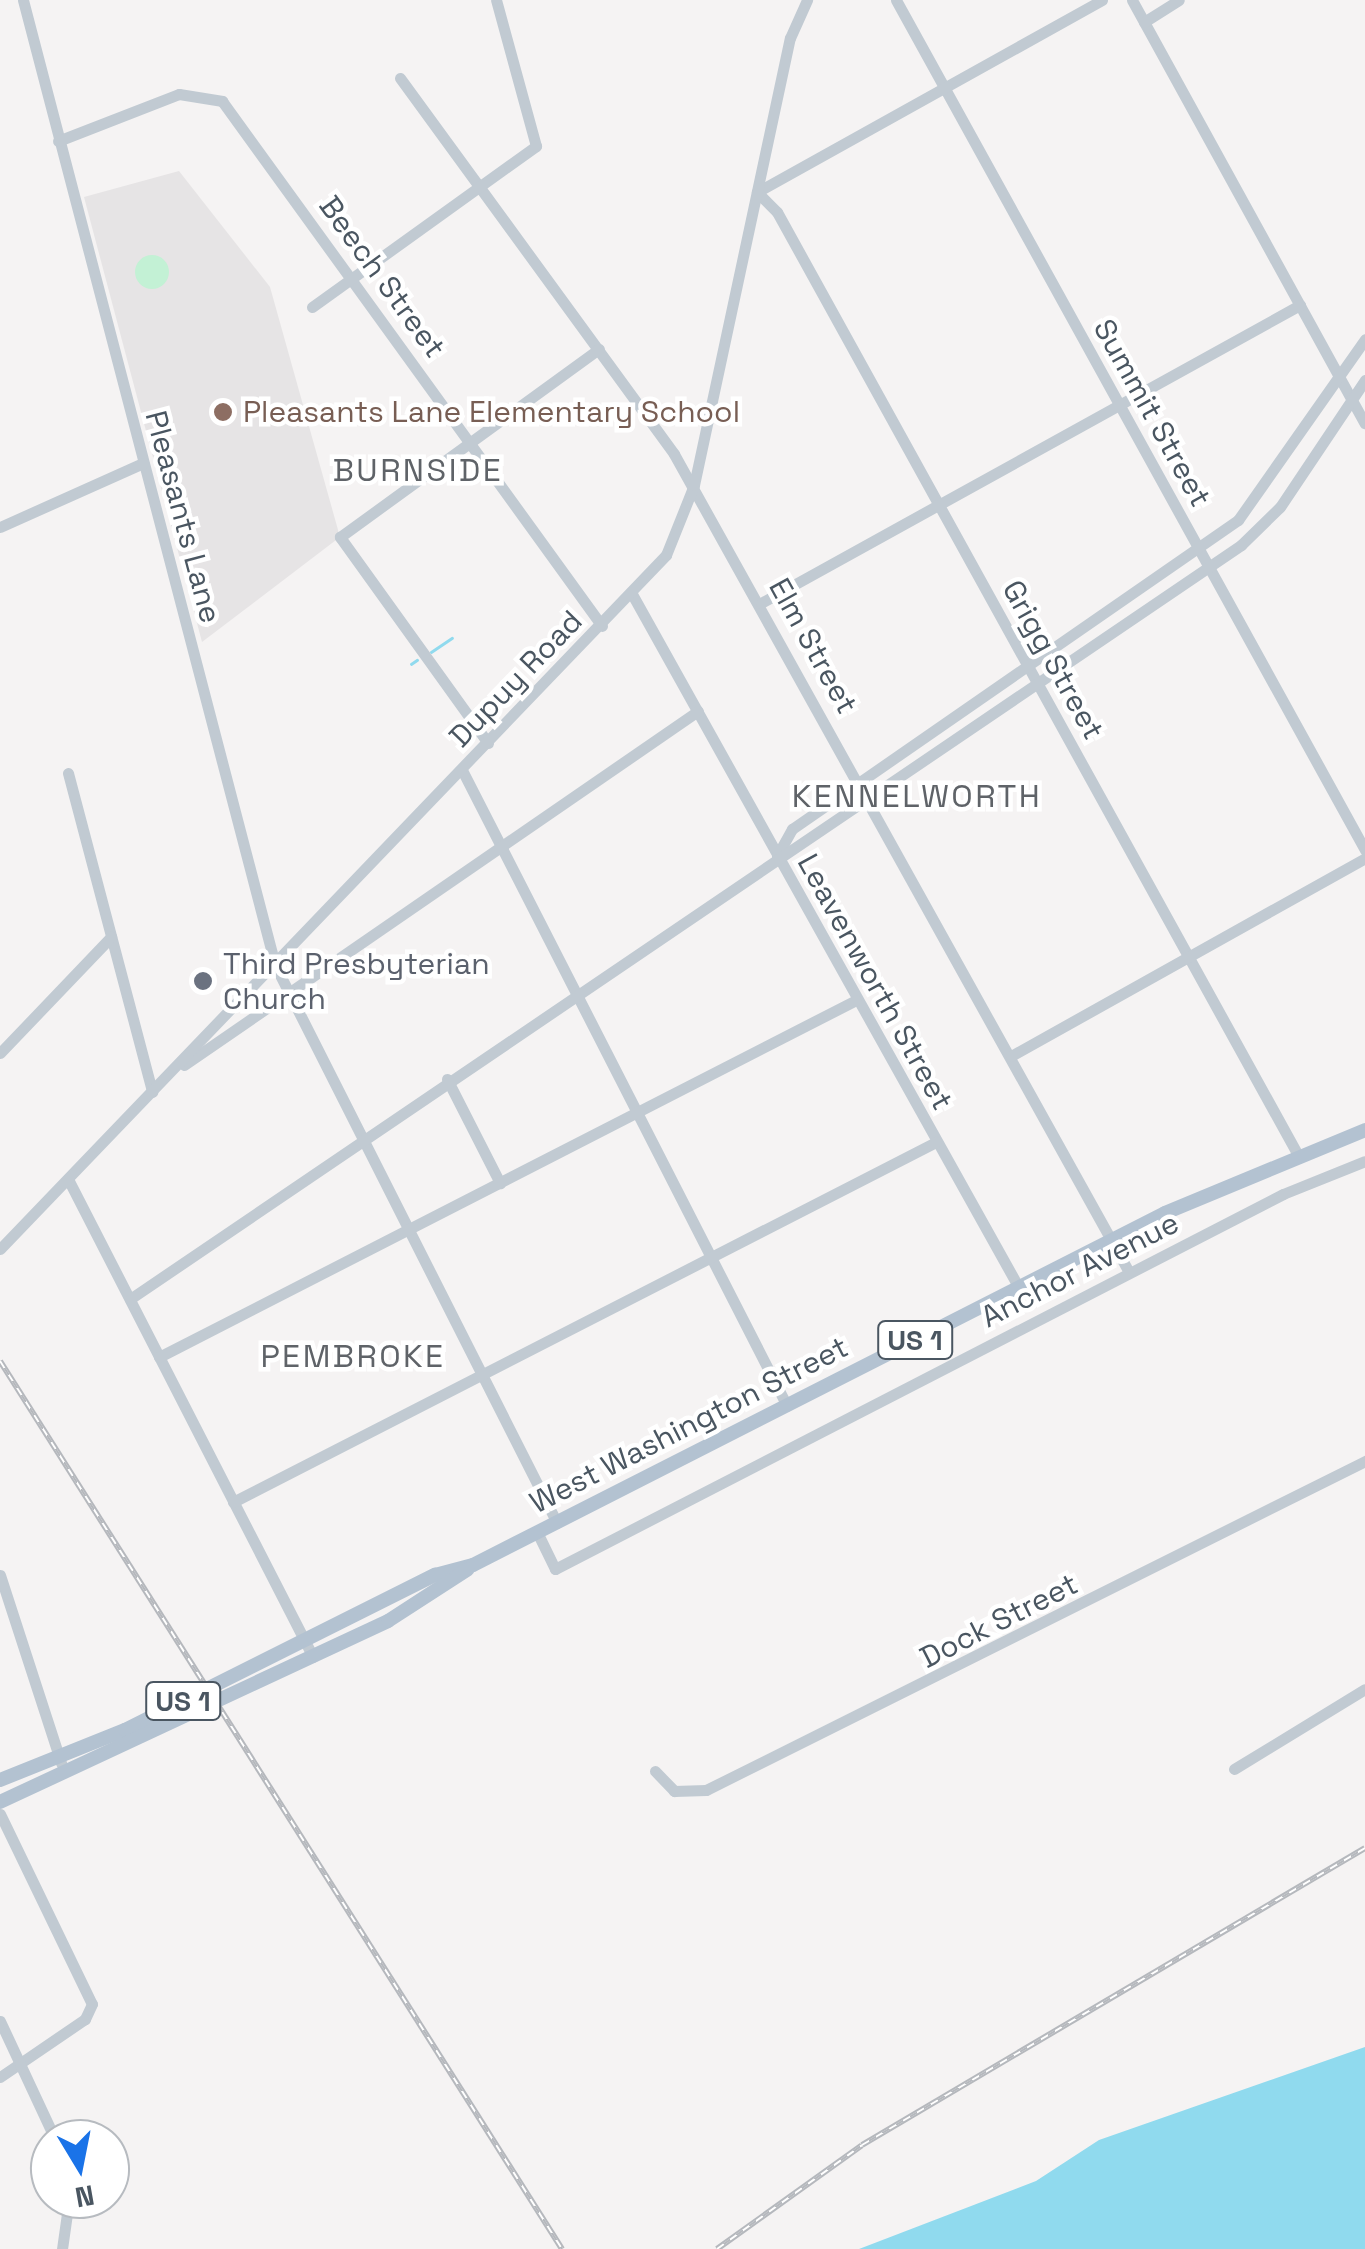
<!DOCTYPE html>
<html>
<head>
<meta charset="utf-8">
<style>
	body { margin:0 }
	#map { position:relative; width:1365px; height:2249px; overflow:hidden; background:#f5f3f3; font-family:"Space Grotesk",sans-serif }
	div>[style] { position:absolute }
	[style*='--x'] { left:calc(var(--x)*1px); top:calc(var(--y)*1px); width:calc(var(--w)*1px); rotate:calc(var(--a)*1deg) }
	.education>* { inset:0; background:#e6e4e5 }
	.green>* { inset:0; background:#c3f1d5 }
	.round { border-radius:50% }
	.water>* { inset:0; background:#90daee }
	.stream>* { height:2.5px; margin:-1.25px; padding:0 1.25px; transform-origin:1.25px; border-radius:1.25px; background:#90daee }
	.minor>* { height:11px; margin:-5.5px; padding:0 5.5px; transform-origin:5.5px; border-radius:5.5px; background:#c1cad2 }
	.major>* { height:14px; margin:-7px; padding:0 7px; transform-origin:7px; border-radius:7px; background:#b3c2d1 }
	.rail>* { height:6px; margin-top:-3px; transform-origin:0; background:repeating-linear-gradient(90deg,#fff 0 8px,#b5b8bd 0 16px); box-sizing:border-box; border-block:2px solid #b5b8bd }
	.dots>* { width:28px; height:28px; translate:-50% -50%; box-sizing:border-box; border:5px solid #fff; border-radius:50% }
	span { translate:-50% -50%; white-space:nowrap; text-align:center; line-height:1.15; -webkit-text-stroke:9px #fff; paint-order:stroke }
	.shield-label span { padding:2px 8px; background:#fff; border:2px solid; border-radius:8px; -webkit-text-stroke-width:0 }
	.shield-label { font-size:28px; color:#4a5661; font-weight:700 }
	.street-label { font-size:30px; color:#4a5661 }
	.education-label { font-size:30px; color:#785e54 }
	.left { translate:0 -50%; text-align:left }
	.worship-label { font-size:30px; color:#5b616d }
	.neighbourhood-label { font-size:32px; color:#5f6368; letter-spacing:2.5px }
	.north { position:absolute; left:30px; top:2119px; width:100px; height:100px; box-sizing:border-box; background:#fff; border:2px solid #b7bbc0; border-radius:50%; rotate:170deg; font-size:28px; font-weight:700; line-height:40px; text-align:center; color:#4a5661 }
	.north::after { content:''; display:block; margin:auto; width:35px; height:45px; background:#1a73e8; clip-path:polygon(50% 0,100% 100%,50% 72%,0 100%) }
</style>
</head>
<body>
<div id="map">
	<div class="education">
		<div style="clip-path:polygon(179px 171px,270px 287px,340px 537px,202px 642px,84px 197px)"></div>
	</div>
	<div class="green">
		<div class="round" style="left:135px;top:255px;width:34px;height:34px"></div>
	</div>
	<div class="water">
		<div style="clip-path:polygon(1365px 2047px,1365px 2249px,859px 2249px,1036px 2181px,1099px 2140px)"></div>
	</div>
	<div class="stream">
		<div style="--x:431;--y:652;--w:25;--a:-34"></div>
		<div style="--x:411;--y:664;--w:7;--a:-34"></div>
	</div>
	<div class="minor">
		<div style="--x:23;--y:0;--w:997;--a:75.36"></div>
		<div style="--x:275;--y:965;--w:625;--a:63.19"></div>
		<div style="--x:896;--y:0;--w:971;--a:61.11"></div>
		<div style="--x:1102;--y:0;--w:395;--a:150.9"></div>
		<div style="--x:757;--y:192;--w:28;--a:45"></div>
		<div style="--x:777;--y:212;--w:1080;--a:61.08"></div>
		<div style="--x:1132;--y:0;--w:483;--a:61.2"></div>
		<div style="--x:1144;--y:22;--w:41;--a:-32.2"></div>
		<div style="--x:400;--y:78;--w:465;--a:53.9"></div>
		<div style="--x:674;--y:454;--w:936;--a:60.92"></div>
		<div style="--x:58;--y:141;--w:130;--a:-21.2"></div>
		<div style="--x:179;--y:94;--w:44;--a:9.2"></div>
		<div style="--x:222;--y:101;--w:648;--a:54.1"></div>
		<div style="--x:312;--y:307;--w:276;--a:-35.7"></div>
		<div style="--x:536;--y:146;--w:151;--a:-105.3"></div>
		<div style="--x:0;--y:527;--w:157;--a:-24.1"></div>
		<div style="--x:632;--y:594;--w:795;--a:60.85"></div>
		<div style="--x:761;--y:603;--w:616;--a:-28.94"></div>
		<div style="--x:488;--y:743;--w:254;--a:-125.7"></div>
		<div style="--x:340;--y:537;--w:320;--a:-36"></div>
		<div style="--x:462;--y:770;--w:714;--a:62.93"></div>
		<div style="--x:68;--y:773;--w:330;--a:75.2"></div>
		<div style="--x:777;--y:856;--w:31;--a:-61"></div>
		<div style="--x:792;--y:829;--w:543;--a:-34.72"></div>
		<div style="--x:1238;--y:520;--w:221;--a:-54.9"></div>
		<div style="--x:0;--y:1053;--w:161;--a:-46.3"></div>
		<div style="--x:1011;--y:1056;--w:406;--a:-29.2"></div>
		<div style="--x:184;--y:1065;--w:624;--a:-34.56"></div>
		<div style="--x:447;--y:1079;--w:117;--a:63"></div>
		<div style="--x:68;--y:1179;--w:537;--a:62.86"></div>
		<div style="--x:0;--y:1249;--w:962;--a:-46.18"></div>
		<div style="--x:666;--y:555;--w:75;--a:-68.2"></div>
		<div style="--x:694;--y:485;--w:457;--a:-77.9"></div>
		<div style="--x:790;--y:38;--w:42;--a:-65.9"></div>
		<div style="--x:130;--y:1299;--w:1343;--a:-34.16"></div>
		<div style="--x:1241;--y:545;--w:54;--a:-44.3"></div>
		<div style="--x:1280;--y:507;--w:153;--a:-56.2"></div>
		<div style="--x:159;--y:1357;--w:783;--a:-27.12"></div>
		<div style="--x:233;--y:1502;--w:790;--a:-27.12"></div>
		<div style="--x:538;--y:1534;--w:39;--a:64"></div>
		<div style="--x:555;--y:1569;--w:819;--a:-27.25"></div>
		<div style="--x:1283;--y:1194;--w:88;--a:-21.9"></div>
		<div style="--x:0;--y:1575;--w:198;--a:72"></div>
		<div style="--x:1234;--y:1769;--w:153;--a:-31.4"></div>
		<div style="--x:655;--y:1771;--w:28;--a:46"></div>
		<div style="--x:674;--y:1791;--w:32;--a:-2"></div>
		<div style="--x:706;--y:1790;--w:737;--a:-26.53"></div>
		<div style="--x:0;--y:1814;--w:211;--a:64.2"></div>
		<div style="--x:92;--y:2004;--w:17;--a:115"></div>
		<div style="--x:85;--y:2019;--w:103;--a:145.7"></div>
		<div style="--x:0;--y:2021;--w:130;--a:65"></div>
		<div style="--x:62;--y:2249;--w:50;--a:-82"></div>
	</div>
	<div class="major">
		<div style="--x:0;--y:1780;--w:135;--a:-21.8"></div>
		<div style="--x:125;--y:1730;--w:347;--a:-26.6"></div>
		<div style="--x:435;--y:1575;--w:39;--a:-15"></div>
		<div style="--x:473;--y:1565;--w:776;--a:-26.96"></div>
		<div style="--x:1165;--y:1213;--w:217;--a:-22.5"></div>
		<div style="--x:0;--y:1802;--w:428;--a:-25"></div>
		<div style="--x:388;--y:1621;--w:95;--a:-33"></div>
	</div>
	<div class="rail">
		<div style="--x:0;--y:1361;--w:1051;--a:57.67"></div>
		<div style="--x:717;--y:2249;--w:178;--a:-35.6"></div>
		<div style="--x:862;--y:2145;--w:584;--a:-30.56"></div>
	</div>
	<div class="dots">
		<div style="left:223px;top:412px;background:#8d6e63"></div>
		<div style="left:203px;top:981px;background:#6b7280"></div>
	</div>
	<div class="shield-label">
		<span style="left:915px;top:1340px">US 1</span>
		<span style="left:183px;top:1701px">US 1</span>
	</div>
	<div class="street-label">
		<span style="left:382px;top:277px;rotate:54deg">Beech Street</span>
		<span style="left:1152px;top:413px;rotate:61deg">Summit Street</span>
		<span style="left:183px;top:517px;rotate:75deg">Pleasants Lane</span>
		<span style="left:813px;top:646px;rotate:61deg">Elm Street</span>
		<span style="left:1053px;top:660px;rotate:61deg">Grigg Street</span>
		<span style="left:516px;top:679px;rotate:-46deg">Dupuy Road</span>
		<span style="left:875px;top:982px;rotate:61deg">Leavenworth Street</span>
		<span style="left:1080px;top:1270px;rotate:-27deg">Anchor Avenue</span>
		<span style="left:689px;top:1425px;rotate:-27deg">West Washington Street</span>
		<span style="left:999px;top:1621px;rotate:-27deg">Dock Street</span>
	</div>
	<div class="education-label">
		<span class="left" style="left:243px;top:412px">Pleasants Lane Elementary School</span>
	</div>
	<div class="worship-label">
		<span class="left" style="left:223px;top:981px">Third Presbyterian<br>Church</span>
	</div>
	<div class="neighbourhood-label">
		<span style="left:418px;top:470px">BURNSIDE</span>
		<span style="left:917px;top:796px">KENNELWORTH</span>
		<span style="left:353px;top:1356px">PEMBROKE</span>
	</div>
	<div class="north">N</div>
</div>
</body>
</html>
